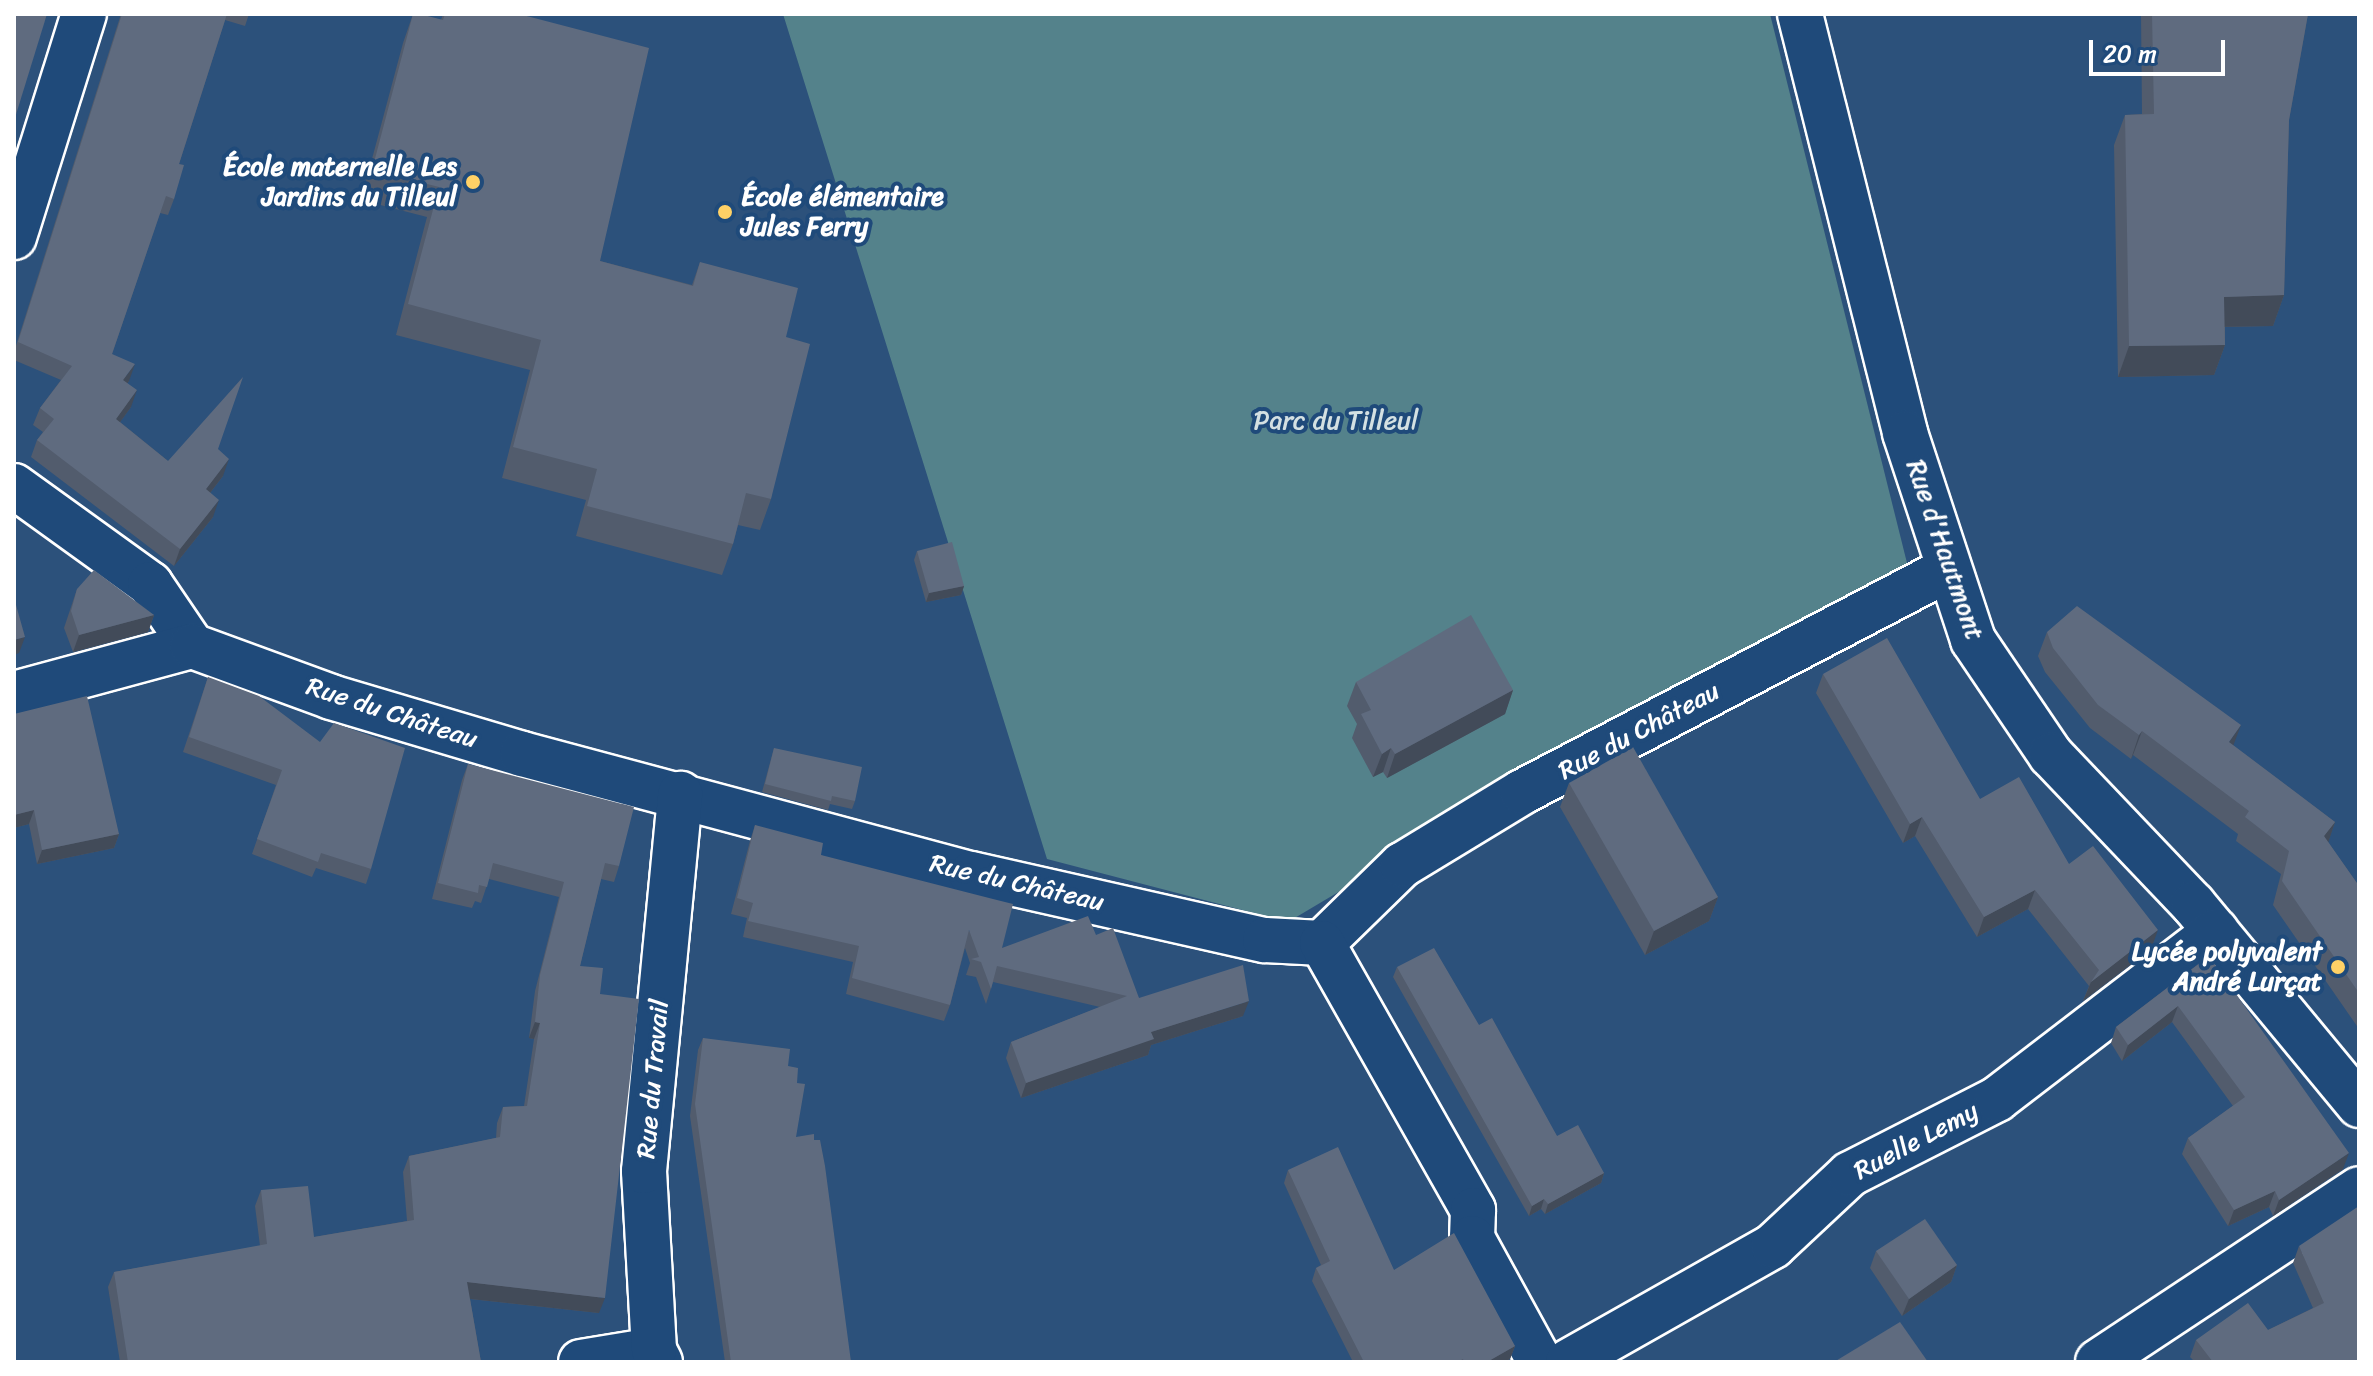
<!DOCTYPE html>
<html>
<head>
<meta charset="utf-8">
<style>
	body { margin:0 }
	#map { position:relative; width:2373px; height:1376px; overflow:hidden; background:#2c517b; font-family:Sriracha,sans-serif }
	div>[style] { position:absolute }
	[style*='--x'] { left:calc(var(--x)*1px); top:calc(var(--y)*1px); width:calc(var(--w)*1px); rotate:calc(var(--a)*1deg) }
	.green>* { inset:0; background:#54828b }
	.roads { filter:drop-shadow(2px 0 #fff) drop-shadow(-2px 0 #fff) drop-shadow(0 2px #fff) drop-shadow(0 -2px #fff) }
	.minor>* { height:44px; margin:-22px; padding:0 22px; transform-origin:22px; border-radius:22px; background:#1f4a7a }
	.wall>* { inset:0; background:#525c6d }
	.shaded-wall>* { inset:0; background:#424b59 }
	.building>* { inset:0; background:#5f6b7f }
	.dots>* { width:22px; height:22px; translate:-50% -50%; box-sizing:border-box; border:4px solid #1f4a7a; border-radius:50% }
	span { translate:-50% -50%; white-space:nowrap; text-align:center; line-height:1.15; -webkit-text-stroke:8px #1f4a7a; paint-order:stroke }
	.poi-label { font-size:26px; color:#fff; font-weight:700 }
	.right { translate:-100% -50%; text-align:right }
	.left { translate:0 -50%; text-align:left }
	.park-label { font-size:26px; color:#d4e0e2 }
	.street-label { font-size:26px; color:#fff }
	.frame { position:absolute; inset:0; border:16px solid #fff; pointer-events:none }
	.scale { position:absolute; left:2089px; top:40px; width:136px; height:36px; box-sizing:border-box; border:4px solid #fff; border-top:0; padding-left:10px; font-size:24px; line-height:28px; white-space:nowrap; color:#fff; -webkit-text-stroke:6px #1f4a7a; paint-order:stroke }
</style>
</head>
<body>
<div id="map">
	<div class="green">
		<div style="clip-path:polygon(783px 14px,1770px 14px,1909px 571px,1547px 768px,1288px 922px,1047px 859px)"></div>
	</div>
	<div class="roads">
		<div class="minor">
			<div style="--x:1800;--y:14;--w:432;--a:75.9"></div>
			<div style="--x:1905;--y:433;--w:218;--a:71.8"></div>
			<div style="--x:1973;--y:640;--w:139;--a:55.9"></div>
			<div style="--x:2051;--y:755;--w:206;--a:46.4"></div>
			<div style="--x:2193;--y:904;--w:261;--a:50.4"></div>
			<div style="--x:14;--y:237;--w:234;--a:-72.6"></div>
			<div style="--x:14;--y:486;--w:168;--a:35.8"></div>
			<div style="--x:150;--y:584;--w:75;--a:55.9"></div>
			<div style="--x:14;--y:694;--w:184;--a:-15.1"></div>
			<div style="--x:192;--y:646;--w:148;--a:20.1"></div>
			<div style="--x:331;--y:697;--w:199;--a:16.6"></div>
			<div style="--x:522;--y:754;--w:465;--a:15"></div>
			<div style="--x:971;--y:874;--w:301;--a:12.7"></div>
			<div style="--x:1265;--y:940;--w:57;--a:3"></div>
			<div style="--x:1322;--y:943;--w:112;--a:-44.3"></div>
			<div style="--x:1402;--y:865;--w:140;--a:-31.3"></div>
			<div style="--x:1522;--y:792;--w:479;--a:-27.6"></div>
			<div style="--x:1322;--y:943;--w:307;--a:60.5"></div>
			<div style="--x:1473;--y:1210;--w:28;--a:92"></div>
			<div style="--x:1472;--y:1238;--w:141;--a:61.3"></div>
			<div style="--x:581;--y:1362;--w:74;--a:-9.3"></div>
			<div style="--x:660;--y:1362;--w:13;--a:-117"></div>
			<div style="--x:654;--y:1350;--w:179;--a:-93.2"></div>
			<div style="--x:644;--y:1171;--w:379;--a:-84.5"></div>
			<div style="--x:1568;--y:1362;--w:236;--a:-29.5"></div>
			<div style="--x:1773;--y:1246;--w:105;--a:-43.1"></div>
			<div style="--x:1850;--y:1174;--w:165;--a:-27"></div>
			<div style="--x:1997;--y:1099;--w:276;--a:-37.5"></div>
			<div style="--x:2098;--y:1362;--w:313;--a:-33.5"></div>
		</div>
	</div>
	<div class="wall">
		<div style="clip-path:polygon(121px 14px,249px 14px,245px 26px,225px 20px,179px 164px,174px 199px,168px 215px,160px 213px,112px 354px,129px 381px,127px 383px,131px 407px,120px 422px,168px 461px,218px 449px,223px 476px,210px 493px,213px 517px,174px 566px,31px 457px,37px 440px,43px 432px,33px 425px,40px 408px,61px 380px,14px 360px,14px 352px)"></div>
		<div style="clip-path:polygon(413px 14px,441px 20px,443px 14px,519px 14px,600px 261px,692px 285px,700px 262px,786px 337px,771px 499px,760px 530px,738px 525px,733px 544px,722px 575px,576px 536px,586px 500px,502px 478px,530px 370px,396px 335px,427px 217px,361px 200px,403px 43px)"></div>
		<div style="clip-path:polygon(2141px 14px,2308px 14px,2289px 120px,2284px 295px,2273px 326px,2225px 327px,2225px 345px,2214px 375px,2118px 377px,2114px 145px,2125px 115px,2142px 114px)"></div>
		<div style="clip-path:polygon(917px 551px,964px 586px,961px 595px,926px 602px,914px 560px)"></div>
		<div style="clip-path:polygon(77px 589px,154px 615px,148px 632px,73px 652px,64px 628px)"></div>
		<div style="clip-path:polygon(2047px 632px,2234px 746px,2335px 822px,2328px 842px,2359px 886px,2359px 1029px,2273px 905px,2281px 874px,2236px 841px,2238px 834px,2133px 755px,2131px 759px,2090px 728px,2045px 672px,2038px 656px)"></div>
		<div style="clip-path:polygon(1823px 674px,1980px 799px,2069px 864px,2151px 949px,2083px 1001px,2089px 986px,2028px 909px,1977px 937px,1915px 836px,1903px 843px,1816px 693px)"></div>
		<div style="clip-path:polygon(208px 677px,371px 869px,366px 884px,316px 868px,312px 877px,252px 854px,276px 785px,183px 752px)"></div>
		<div style="clip-path:polygon(1356px 682px,1513px 690px,1505px 714px,1387px 778px,1383px 772px,1373px 777px,1352px 738px,1357px 724px,1347px 706px)"></div>
		<div style="clip-path:polygon(14px 714px,119px 834px,114px 848px,37px 864px,29px 824px,14px 828px)"></div>
		<div style="clip-path:polygon(774px 748px,855px 801px,852px 809px,830px 804px,828px 810px,762px 792px)"></div>
		<div style="clip-path:polygon(468px 764px,619px 866px,614px 882px,601px 879px,580px 966px,600px 994px,599px 1313px,470px 1299px,481px 1362px,120px 1362px,108px 1287px,114px 1272px,260px 1246px,255px 1206px,261px 1190px,314px 1237px,407px 1221px,403px 1172px,409px 1156px,496px 1138px,497px 1123px,503px 1107px,524px 1106px,534px 1039px,529px 1038px,535px 991px,559px 897px,489px 879px,481px 903px,475px 901px,472px 908px,432px 899px,462px 780px)"></div>
		<div style="clip-path:polygon(1569px 783px,1718px 897px,1709px 921px,1645px 955px,1560px 807px)"></div>
		<div style="clip-path:polygon(755px 825px,821px 855px,1002px 948px,1096px 935px,1139px 998px,1243px 1016px,1151px 1045px,1148px 1055px,1021px 1098px,1006px 1058px,1011px 1042px,1100px 1007px,993px 982px,986px 1004px,976px 977px,966px 975px,970px 963px,965px 948px,950px 1005px,944px 1021px,846px 994px,853px 962px,743px 937px,747px 918px,731px 914px,750px 841px)"></div>
		<div style="clip-path:polygon(2209px 956px,2343px 1169px,2273px 1216px,2269px 1207px,2228px 1226px,2182px 1154px,2188px 1138px,2233px 1106px,2172px 1022px,2122px 1061px,2111px 1043px,2116px 1027px)"></div>
		<div style="clip-path:polygon(1397px 967px,1479px 1025px,1557px 1136px,1604px 1173px,1601px 1183px,1545px 1214px,1541px 1209px,1529px 1216px,1393px 977px)"></div>
		<div style="clip-path:polygon(703px 1038px,788px 1066px,797px 1083px,796px 1137px,851px 1362px,725px 1362px,690px 1116px,698px 1050px)"></div>
		<div style="clip-path:polygon(1288px 1170px,1394px 1270px,1515px 1346px,1510px 1359px,1504px 1362px,1353px 1362px,1312px 1281px,1316px 1268px,1321px 1265px,1284px 1183px)"></div>
		<div style="clip-path:polygon(2299px 1246px,2359px 1362px,2195px 1362px,2190px 1357px,2196px 1340px,2268px 1330px,2313px 1308px,2293px 1263px)"></div>
		<div style="clip-path:polygon(1876px 1251px,1957px 1265px,1951px 1282px,1902px 1316px,1870px 1268px)"></div>
	</div>
	<div class="shaded-wall">
		<div style="clip-path:polygon(2284px 295px,2273px 326px,2213px 327px,2224px 297px)"></div>
		<div style="clip-path:polygon(2225px 345px,2214px 375px,2118px 377px,2129px 346px)"></div>
		<div style="clip-path:polygon(135px 364px,129px 381px,117px 397px,123px 380px)"></div>
		<div style="clip-path:polygon(137px 390px,131px 407px,110px 436px,116px 419px)"></div>
		<div style="clip-path:polygon(229px 459px,223px 476px,200px 506px,206px 489px)"></div>
		<div style="clip-path:polygon(219px 500px,213px 517px,174px 566px,180px 549px)"></div>
		<div style="clip-path:polygon(964px 586px,961px 595px,926px 602px,929px 593px)"></div>
		<div style="clip-path:polygon(154px 615px,148px 632px,73px 652px,79px 635px)"></div>
		<div style="clip-path:polygon(25px 637px,19px 653px,14px 655px,14px 640px)"></div>
		<div style="clip-path:polygon(1513px 690px,1505px 714px,1387px 778px,1395px 754px)"></div>
		<div style="clip-path:polygon(2241px 725px,2232px 749px,2229px 742px)"></div>
		<div style="clip-path:polygon(2142px 731px,2133px 755px,2131px 759px,2139px 735px)"></div>
		<div style="clip-path:polygon(1391px 748px,1383px 772px,1373px 777px,1382px 754px)"></div>
		<div style="clip-path:polygon(34px 810px,29px 824px,14px 828px,14px 815px)"></div>
		<div style="clip-path:polygon(1922px 817px,1915px 836px,1903px 843px,1910px 824px)"></div>
		<div style="clip-path:polygon(2335px 822px,2327px 846px,2324px 836px)"></div>
		<div style="clip-path:polygon(119px 834px,114px 848px,37px 864px,42px 850px)"></div>
		<div style="clip-path:polygon(2035px 890px,2028px 909px,1977px 937px,1984px 917px)"></div>
		<div style="clip-path:polygon(1718px 897px,1709px 921px,1645px 955px,1654px 931px)"></div>
		<div style="clip-path:polygon(2158px 930px,2151px 949px,2083px 1001px,2091px 982px)"></div>
		<div style="clip-path:polygon(1249px 1001px,1243px 1016px,1151px 1045px,1148px 1055px,1021px 1098px,1026px 1083px,1151px 1032px)"></div>
		<div style="clip-path:polygon(2178px 1006px,2172px 1022px,2122px 1061px,2128px 1045px)"></div>
		<div style="clip-path:polygon(535px 1022px,540px 1023px,534px 1039px,529px 1038px)"></div>
		<div style="clip-path:polygon(2349px 1153px,2343px 1169px,2273px 1216px,2279px 1200px)"></div>
		<div style="clip-path:polygon(1604px 1173px,1601px 1183px,1545px 1214px,1548px 1204px)"></div>
		<div style="clip-path:polygon(2275px 1191px,2269px 1207px,2228px 1226px,2234px 1210px)"></div>
		<div style="clip-path:polygon(1544px 1199px,1541px 1209px,1529px 1216px,1532px 1206px)"></div>
		<div style="clip-path:polygon(1957px 1265px,1951px 1282px,1902px 1316px,1909px 1299px)"></div>
		<div style="clip-path:polygon(467px 1282px,605px 1298px,599px 1313px,462px 1298px)"></div>
		<div style="clip-path:polygon(1515px 1346px,1510px 1359px,1504px 1362px,1487px 1362px)"></div>
	</div>
	<div class="building">
		<div style="clip-path:polygon(14px 14px,47px 14px,14px 121px)"></div>
		<div style="clip-path:polygon(122px 14px,227px 14px,179px 164px,184px 165px,174px 199px,166px 196px,112px 354px,135px 364px,123px 380px,137px 390px,116px 419px,168px 461px,243px 377px,218px 449px,229px 459px,206px 489px,219px 500px,180px 549px,37px 440px,54px 419px,40px 408px,72px 366px,18px 342px)"></div>
		<div style="clip-path:polygon(413px 14px,420px 14px,443px 20px,445px 14px,519px 14px,649px 48px,600px 261px,693px 286px,700px 262px,798px 288px,786px 337px,810px 344px,771px 499px,746px 493px,733px 544px,587px 506px,597px 469px,513px 447px,541px 340px,408px 304px,439px 187px,372px 170px)"></div>
		<div style="clip-path:polygon(2152px 14px,2308px 14px,2289px 120px,2284px 295px,2224px 297px,2225px 345px,2129px 346px,2125px 115px,2154px 114px)"></div>
		<div style="clip-path:polygon(952px 542px,964px 586px,929px 593px,917px 551px)"></div>
		<div style="clip-path:polygon(94px 570px,154px 615px,79px 635px,71px 611px,77px 589px)"></div>
		<div style="clip-path:polygon(16px 605px,25px 637px,14px 640px,14px 606px)"></div>
		<div style="clip-path:polygon(2077px 606px,2241px 725px,2229px 742px,2335px 822px,2324px 836px,2359px 886px,2359px 993px,2282px 881px,2289px 851px,2245px 817px,2249px 811px,2142px 731px,2139px 735px,2098px 705px,2053px 648px,2047px 632px)"></div>
		<div style="clip-path:polygon(1471px 615px,1513px 690px,1395px 754px,1391px 748px,1382px 754px,1361px 714px,1371px 710px,1356px 682px)"></div>
		<div style="clip-path:polygon(1887px 638px,1980px 799px,2019px 777px,2069px 864px,2093px 846px,2158px 930px,2091px 982px,2099px 970px,2035px 890px,1984px 917px,1922px 817px,1910px 824px,1823px 674px)"></div>
		<div style="clip-path:polygon(208px 677px,259px 696px,320px 742px,334px 723px,405px 748px,371px 869px,321px 853px,318px 862px,257px 839px,282px 770px,189px 737px)"></div>
		<div style="clip-path:polygon(87px 696px,119px 834px,42px 850px,34px 810px,14px 815px,14px 714px)"></div>
		<div style="clip-path:polygon(1633px 747px,1718px 897px,1654px 931px,1569px 783px)"></div>
		<div style="clip-path:polygon(774px 748px,862px 767px,855px 801px,832px 796px,831px 801px,765px 784px)"></div>
		<div style="clip-path:polygon(468px 764px,634px 807px,619px 866px,605px 863px,580px 966px,603px 968px,600px 994px,639px 999px,605px 1298px,467px 1282px,481px 1362px,128px 1362px,114px 1272px,267px 1244px,261px 1190px,308px 1186px,314px 1237px,414px 1220px,409px 1156px,500px 1137px,503px 1107px,527px 1106px,540px 1023px,535px 1022px,540px 975px,564px 882px,493px 863px,487px 887px,479px 885px,478px 893px,438px 883px)"></div>
		<div style="clip-path:polygon(755px 825px,823px 843px,821px 855px,1013px 904px,1002px 948px,1088px 916px,1096px 935px,1113px 928px,1139px 998px,1243px 965px,1249px 1001px,1151px 1032px,1154px 1039px,1026px 1083px,1011px 1042px,1127px 996px,997px 966px,991px 989px,981px 962px,971px 959px,979px 957px,969px 930px,950px 1005px,852px 978px,859px 946px,748px 921px,753px 903px,737px 898px)"></div>
		<div style="clip-path:polygon(1434px 948px,1479px 1025px,1492px 1018px,1557px 1136px,1578px 1125px,1604px 1173px,1548px 1204px,1544px 1199px,1532px 1206px,1397px 967px)"></div>
		<div style="clip-path:polygon(2209px 956px,2349px 1153px,2279px 1200px,2275px 1191px,2234px 1210px,2188px 1138px,2245px 1097px,2178px 1006px,2128px 1045px,2116px 1027px)"></div>
		<div style="clip-path:polygon(703px 1038px,790px 1049px,788px 1066px,798px 1068px,797px 1083px,805px 1084px,796px 1137px,814px 1134px,814px 1140px,820px 1140px,825px 1166px,851px 1362px,731px 1362px,695px 1104px)"></div>
		<div style="clip-path:polygon(1338px 1147px,1394px 1270px,1454px 1233px,1515px 1346px,1487px 1362px,1464px 1362px,1463px 1359px,1457px 1362px,1364px 1362px,1316px 1268px,1330px 1261px,1288px 1170px)"></div>
		<div style="clip-path:polygon(2359px 1206px,2359px 1362px,2213px 1362px,2196px 1340px,2248px 1303px,2268px 1330px,2324px 1303px,2299px 1246px)"></div>
		<div style="clip-path:polygon(1925px 1219px,1957px 1265px,1909px 1299px,1876px 1251px)"></div>
		<div style="clip-path:polygon(1900px 1322px,1928px 1362px,1834px 1362px)"></div>
	</div>
	<div class="dots">
		<div style="left:473px;top:182px;background:#ffd166"></div>
		<div style="left:725px;top:212px;background:#ffd166"></div>
		<div style="left:2338px;top:967px;background:#ffd166"></div>
	</div>
	<div class="poi-label">
		<span class="right" style="left:457px;top:182px">École maternelle Les<br>Jardins du Tilleul</span>
		<span class="left" style="left:741px;top:212px">École élémentaire<br>Jules Ferry</span>
		<span class="right" style="left:2322px;top:967px">Lycée polyvalent<br>André Lurçat</span>
	</div>
	<div class="park-label">
		<span style="left:1336px;top:421px">Parc du Tilleul</span>
	</div>
	<div class="street-label">
		<span style="left:1945px;top:550px;rotate:71deg">Rue d'Hautmont</span>
		<span style="left:392px;top:713px;rotate:18deg">Rue du Château</span>
		<span style="left:1639px;top:731px;rotate:-28deg">Rue du Château</span>
		<span style="left:1017px;top:883px;rotate:13deg">Rue du Château</span>
		<span style="left:653px;top:1079px;rotate:-85deg">Rue du Travail</span>
		<span style="left:1916px;top:1141px;rotate:-28deg">Ruelle Lemy</span>
	</div>
	<div class="frame"></div>
	<div class="scale">20 m</div>
</div>
</body>
</html>
